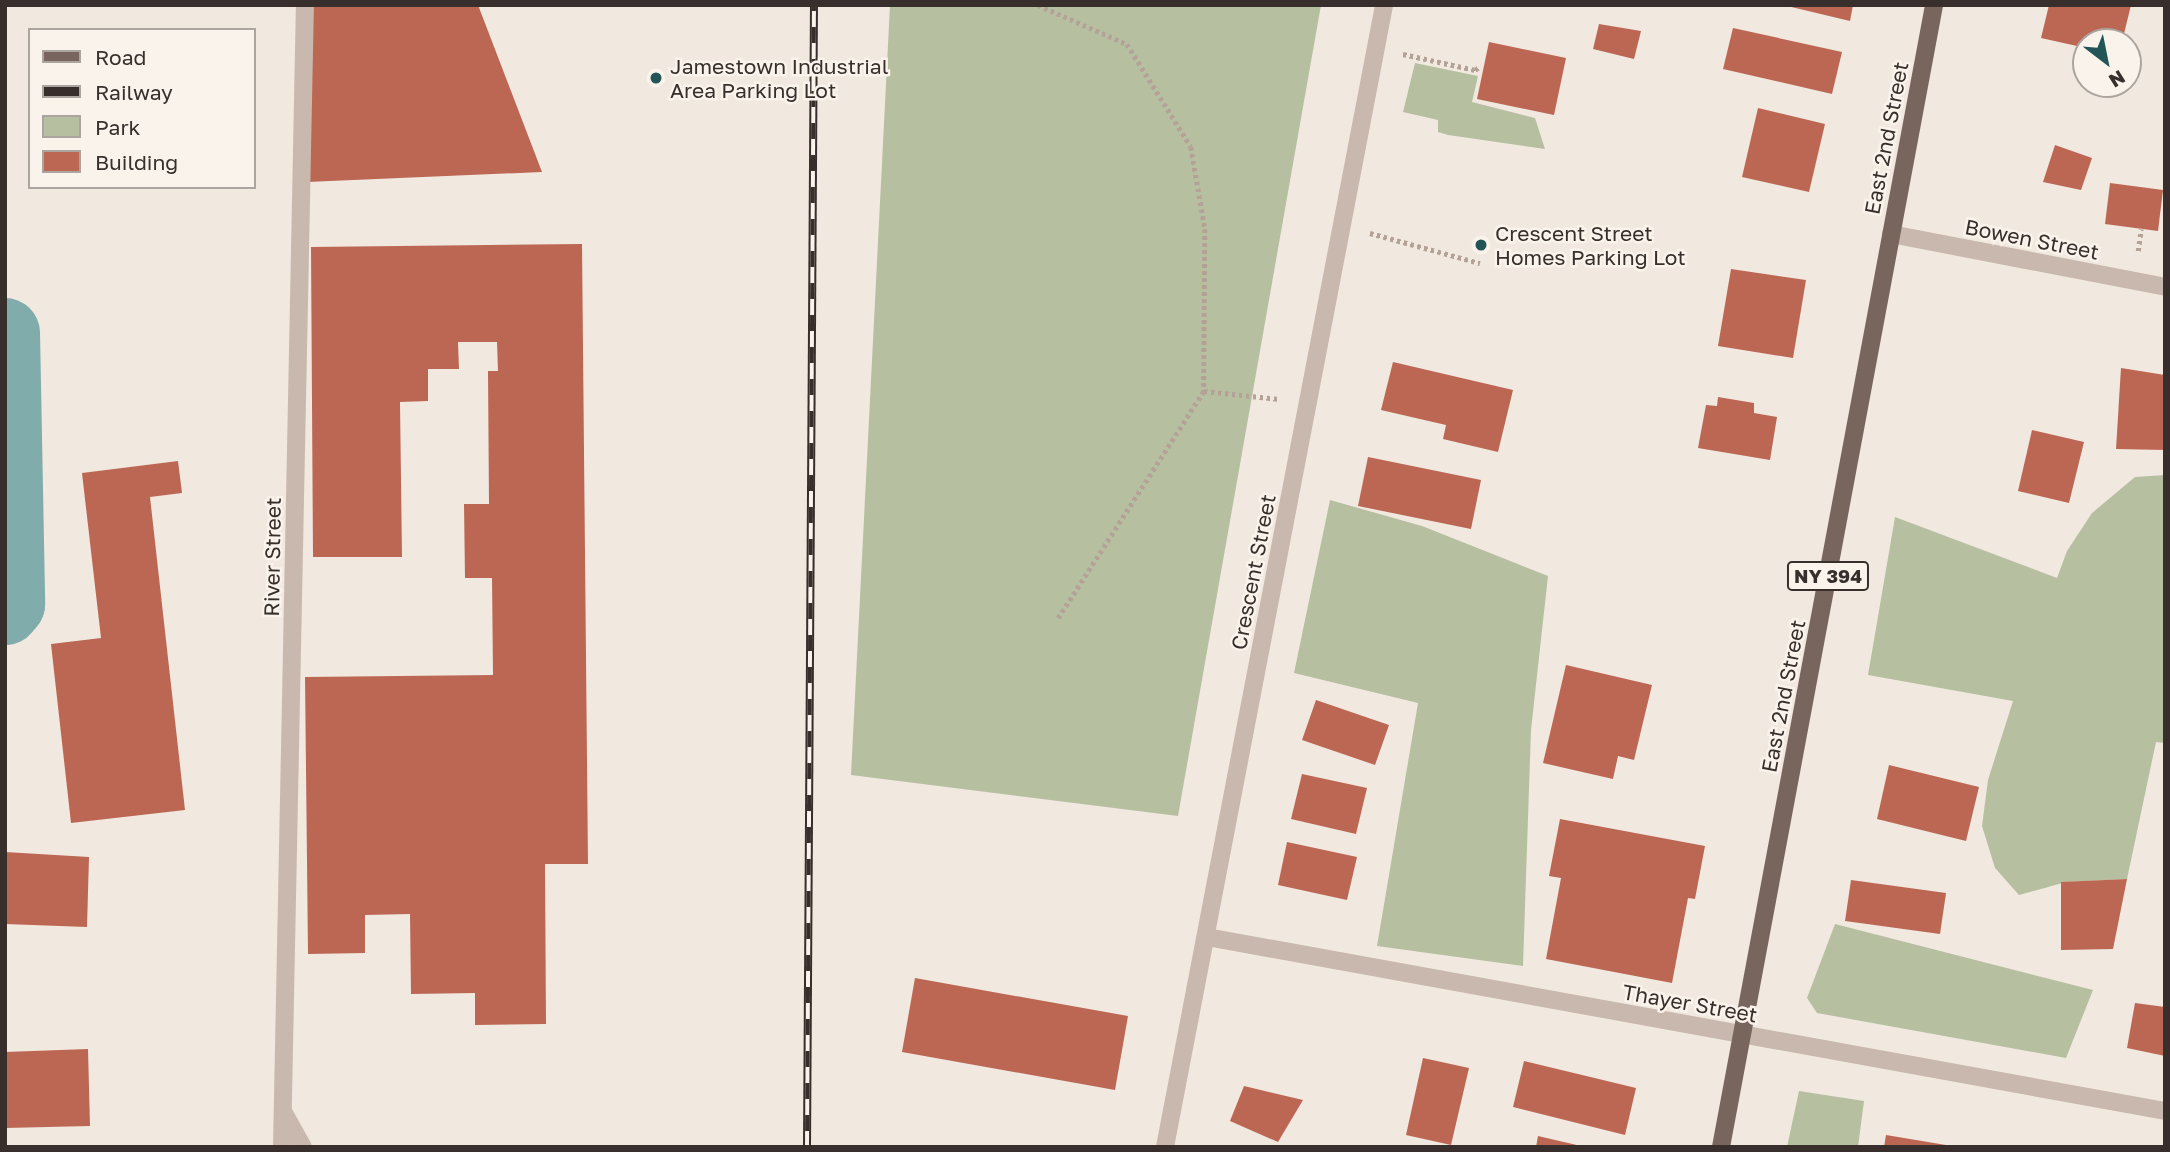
<!DOCTYPE html>
<html>
<head>
<meta charset="utf-8">
<style>
	body { margin:0 }
	#map { position:relative; width:2170px; height:1152px; overflow:hidden; background:#f1e8e0; font-family:"Golos Text",sans-serif }
	div>[style] { position:absolute }
	[style*='--x'] { left:calc(var(--x)*1px); top:calc(var(--y)*1px); width:calc(var(--w)*1px); rotate:calc(var(--a)*1deg) }
	.green>* { inset:0; background:#b7bfa1 }
	.river>* { height:70px; margin:-35px; padding:0 35px; transform-origin:35px; border-radius:35px; background:#81acac }
	.building>* { inset:0; background:#bc6753 }
	.path>* { height:4.5px; margin-top:-2.25px; transform-origin:0; background:repeating-linear-gradient(90deg,#b4a297 0 3.5px,transparent 0 7px) }
	.street>* { height:18px; margin:-9px; padding:0 9px; transform-origin:9px; border-radius:9px; background:#c9b8ad }
	.primary>* { height:18px; margin:-9px; padding:0 9px; transform-origin:9px; border-radius:9px; background:#78655d }
	.rail>* { height:8px; margin-top:-4px; transform-origin:0; background:repeating-linear-gradient(90deg,#f9f3ec 0 16px,#382e2b 0 32px); box-sizing:border-box; border-block:2px solid #382e2b }
	.dots>* { width:19px; height:19px; translate:-50% -50%; box-sizing:border-box; border:4px solid #f9f3ec; border-radius:50% }
	span { translate:-50% -50%; white-space:nowrap; text-align:center; line-height:1.15; -webkit-text-stroke:5px #f9f3ec; paint-order:stroke }
	.shield-label span { padding:2px 5px; background:#f9f3ec; border:2px solid; border-radius:5px; -webkit-text-stroke-width:0 }
	.shield-label { font-size:19px; color:#382e2b; font-weight:700 }
	.poi-label { font-size:21px; color:#382e2b }
	.left { translate:0 -50%; text-align:left }
	.street-label { font-size:21px; color:#382e2b }
	.frame { position:absolute; inset:0; border:7px solid #382e2b; pointer-events:none }
	.legend { position:absolute; left:28px; top:28px; width:228px; height:161px; box-sizing:border-box; background:#f9f3ec; border:2px solid #aca49f; margin:0; padding:9px 12px; list-style:none; font-size:21px; color:#382e2b }
	.legend li { display:flex; align-items:center; gap:14px; height:35px }
	.legend b { width:35px; border:2px solid #aca49f }
	.north { position:absolute; left:2072px; top:28px; width:70px; height:70px; box-sizing:border-box; background:#f9f3ec; border:2px solid #aca49f; border-radius:50%; rotate:148deg; font-size:19px; font-weight:700; line-height:28px; text-align:center; color:#382e2b }
	.north::after { content:''; display:block; margin:auto; width:24px; height:32px; background:#235556; clip-path:polygon(50% 0,100% 100%,50% 72%,0 100%) }
</style>
</head>
<body>
<div id="map">
	<div class="green">
		<div style="clip-path:polygon(890px 5px,1321px 5px,1178px 816px,851px 775px)"></div>
		<div style="clip-path:polygon(1415px 63px,1478px 76px,1472px 102px,1535px 118px,1545px 149px,1448px 135px,1438px 132px,1438px 120px,1403px 112px)"></div>
		<div style="clip-path:polygon(2165px 475px,2165px 743px,2156px 742px,2127px 879px,2066px 882px,2019px 895px,1995px 868px,1982px 826px,1988px 780px,2013px 701px,1868px 675px,1895px 517px,2057px 578px,2067px 551px,2092px 513px,2135px 477px)"></div>
		<div style="clip-path:polygon(1330px 500px,1422px 526px,1548px 576px,1531px 730px,1523px 966px,1377px 946px,1418px 703px,1294px 673px)"></div>
		<div style="clip-path:polygon(1835px 924px,2093px 990px,2066px 1058px,1817px 1013px,1807px 998px)"></div>
		<div style="clip-path:polygon(1799px 1091px,1864px 1101px,1858px 1147px,1787px 1147px)"></div>
	</div>
	<div class="river">
		<div style="--x:5;--y:333;--w:271;--a:88.9"></div>
		<div style="--x:10;--y:604;--w:8;--a:130"></div>
	</div>
	<div class="building">
		<div style="clip-path:polygon(297px 5px,478px 5px,542px 172px,307px 182px)"></div>
		<div style="clip-path:polygon(1783px 5px,1853px 5px,1850px 21px)"></div>
		<div style="clip-path:polygon(2049px 5px,2131px 5px,2122px 42px,2086px 42px,2086px 48px,2041px 38px)"></div>
		<div style="clip-path:polygon(1599px 24px,1641px 31px,1634px 59px,1593px 49px)"></div>
		<div style="clip-path:polygon(1733px 28px,1842px 52px,1832px 94px,1723px 69px)"></div>
		<div style="clip-path:polygon(1489px 42px,1566px 58px,1554px 115px,1477px 99px)"></div>
		<div style="clip-path:polygon(1758px 108px,1825px 124px,1809px 192px,1742px 177px)"></div>
		<div style="clip-path:polygon(2055px 145px,2092px 158px,2081px 190px,2043px 182px)"></div>
		<div style="clip-path:polygon(2110px 183px,2163px 190px,2158px 231px,2105px 224px)"></div>
		<div style="clip-path:polygon(582px 244px,588px 864px,545px 864px,546px 1024px,475px 1025px,475px 993px,411px 994px,410px 914px,365px 915px,365px 953px,308px 954px,305px 677px,493px 675px,492px 578px,465px 578px,464px 504px,489px 504px,488px 371px,498px 371px,497px 342px,458px 342px,459px 369px,428px 369px,428px 401px,400px 402px,402px 557px,313px 557px,311px 247px)"></div>
		<div style="clip-path:polygon(1731px 269px,1806px 280px,1793px 358px,1718px 346px)"></div>
		<div style="clip-path:polygon(1393px 362px,1513px 390px,1498px 452px,1443px 439px,1446px 425px,1381px 410px)"></div>
		<div style="clip-path:polygon(2121px 368px,2165px 375px,2165px 450px,2116px 449px)"></div>
		<div style="clip-path:polygon(1718px 397px,1754px 403px,1754px 413px,1777px 417px,1770px 460px,1698px 448px,1706px 405px,1717px 406px)"></div>
		<div style="clip-path:polygon(2032px 430px,2084px 442px,2069px 503px,2018px 491px)"></div>
		<div style="clip-path:polygon(1368px 457px,1481px 480px,1471px 529px,1358px 506px)"></div>
		<div style="clip-path:polygon(178px 461px,182px 493px,150px 497px,185px 810px,71px 823px,51px 644px,101px 638px,82px 473px)"></div>
		<div style="clip-path:polygon(1566px 665px,1652px 685px,1634px 760px,1618px 756px,1613px 779px,1543px 763px)"></div>
		<div style="clip-path:polygon(1316px 700px,1389px 725px,1375px 765px,1302px 740px)"></div>
		<div style="clip-path:polygon(1889px 765px,1979px 787px,1966px 841px,1877px 819px)"></div>
		<div style="clip-path:polygon(1302px 774px,1367px 788px,1356px 834px,1291px 819px)"></div>
		<div style="clip-path:polygon(1560px 819px,1705px 846px,1695px 899px,1688px 898px,1672px 983px,1546px 959px,1561px 878px,1549px 876px)"></div>
		<div style="clip-path:polygon(1287px 842px,1357px 857px,1347px 900px,1278px 885px)"></div>
		<div style="clip-path:polygon(5px 852px,89px 857px,87px 927px,5px 924px)"></div>
		<div style="clip-path:polygon(2127px 879px,2113px 949px,2061px 950px,2061px 882px)"></div>
		<div style="clip-path:polygon(1851px 880px,1946px 893px,1940px 934px,1845px 921px)"></div>
		<div style="clip-path:polygon(915px 978px,1128px 1016px,1115px 1090px,902px 1052px)"></div>
		<div style="clip-path:polygon(2135px 1003px,2165px 1007px,2165px 1056px,2127px 1048px)"></div>
		<div style="clip-path:polygon(88px 1049px,90px 1126px,5px 1128px,5px 1052px)"></div>
		<div style="clip-path:polygon(1423px 1058px,1469px 1068px,1451px 1145px,1406px 1135px)"></div>
		<div style="clip-path:polygon(1524px 1061px,1636px 1088px,1625px 1135px,1513px 1107px)"></div>
		<div style="clip-path:polygon(1244px 1086px,1303px 1100px,1278px 1142px,1230px 1121px)"></div>
		<div style="clip-path:polygon(1886px 1135px,1946px 1145px,1946px 1147px,1884px 1147px)"></div>
		<div style="clip-path:polygon(1538px 1136px,1581px 1146px,1581px 1147px,1536px 1147px)"></div>
	</div>
	<div class="path">
		<div style="--x:1038;--y:5;--w:97;--a:23.7"></div>
		<div style="--x:1127;--y:44;--w:121;--a:58.1"></div>
		<div style="--x:1191;--y:147;--w:83;--a:80.3"></div>
		<div style="--x:1205;--y:229;--w:162;--a:90.4"></div>
		<div style="--x:1204;--y:391;--w:76;--a:6"></div>
		<div style="--x:1403;--y:54;--w:74;--a:12.5"></div>
		<div style="--x:1475;--y:70;--w:5;--a:-37"></div>
		<div style="--x:1370;--y:233;--w:114;--a:15.3"></div>
		<div style="--x:2138;--y:251;--w:22;--a:-82"></div>
		<div style="--x:1058;--y:618;--w:270;--a:-57.3"></div>
	</div>
	<div class="street">
		<div style="--x:1891;--y:234;--w:279;--a:10.9"></div>
		<div style="--x:1207;--y:937;--w:974;--a:10.29"></div>
		<div style="--x:284;--y:1113;--w:39;--a:61"></div>
		<div style="--x:282;--y:1147;--w:1142;--a:-88.85"></div>
		<div style="--x:1165;--y:1147;--w:1163;--a:-79.14"></div>
	</div>
	<div class="primary">
		<div style="--x:1721;--y:1147;--w:1162;--a:-79.43"></div>
	</div>
	<div class="rail">
		<div style="--x:807;--y:1147;--w:1142;--a:-89.65"></div>
	</div>
	<div class="dots">
		<div style="left:656px;top:78px;background:#235556"></div>
		<div style="left:1481px;top:245px;background:#235556"></div>
	</div>
	<div class="shield-label">
		<span style="left:1828px;top:576px">NY 394</span>
	</div>
	<div class="poi-label">
		<span class="left" style="left:670px;top:78px">Jamestown Industrial<br>Area Parking Lot</span>
		<span class="left" style="left:1495px;top:245px">Crescent Street<br>Homes Parking Lot</span>
	</div>
	<div class="street-label">
		<span style="left:1886px;top:138px;rotate:-79deg">East 2nd Street</span>
		<span style="left:2032px;top:239px;rotate:11deg">Bowen Street</span>
		<span style="left:272px;top:557px;rotate:-89deg">River Street</span>
		<span style="left:1253px;top:572px;rotate:-79deg">Crescent Street</span>
		<span style="left:1783px;top:696px;rotate:-79deg">East 2nd Street</span>
		<span style="left:1690px;top:1003px;rotate:10deg">Thayer Street</span>
	</div>
	<div class="frame"></div>
	<ul class="legend">
	<li><b style="height:9px;background:#78655d"></b>Road</li>
	<li><b style="height:9px;background:#382e2b"></b>Railway</li>
	<li><b style="height:19px;background:#b7bfa1"></b>Park</li>
	<li><b style="height:19px;background:#bc6753"></b>Building</li>
	</ul>
	<div class="north">N</div>
</div>
</body>
</html>
